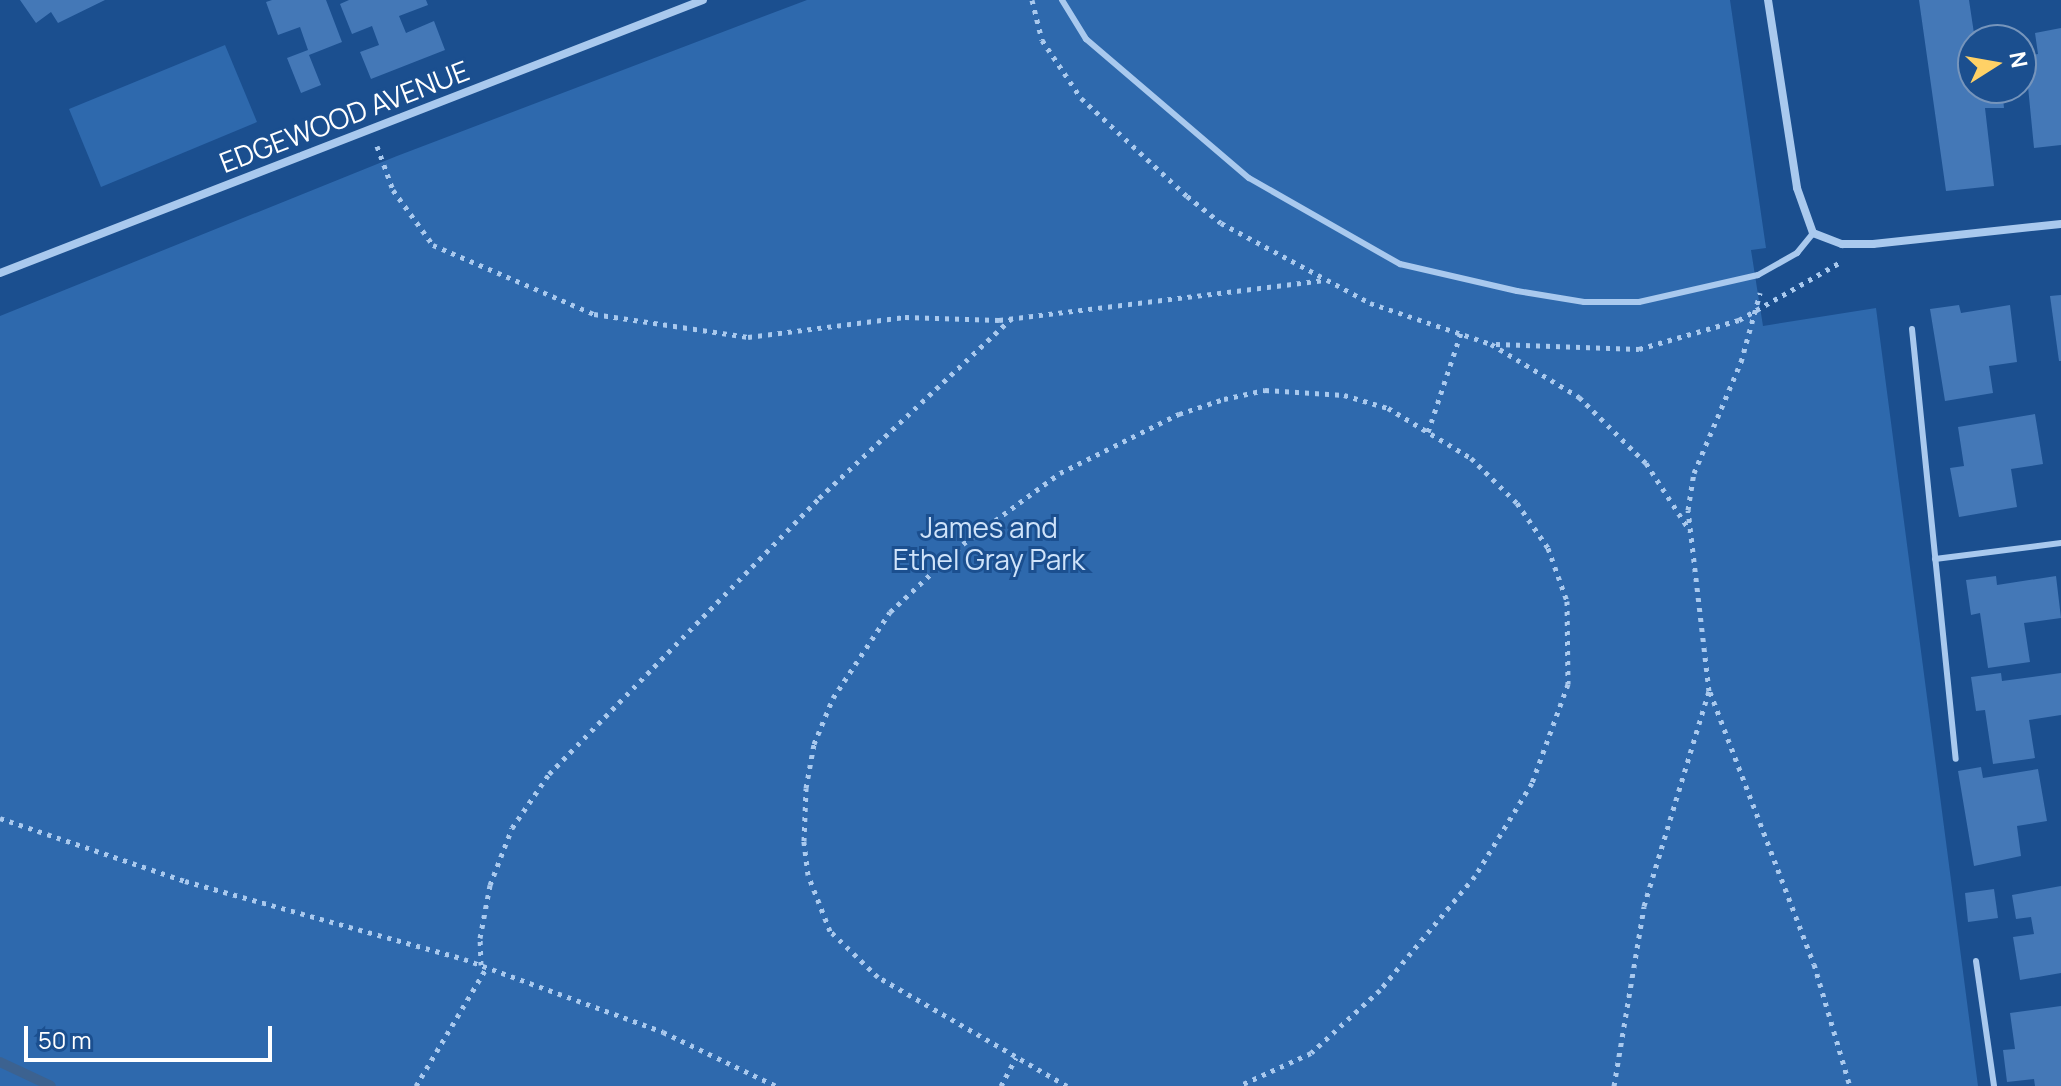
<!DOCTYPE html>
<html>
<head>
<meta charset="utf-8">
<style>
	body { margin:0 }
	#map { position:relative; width:2061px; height:1086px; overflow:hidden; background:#1b4f8f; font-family:Manrope,sans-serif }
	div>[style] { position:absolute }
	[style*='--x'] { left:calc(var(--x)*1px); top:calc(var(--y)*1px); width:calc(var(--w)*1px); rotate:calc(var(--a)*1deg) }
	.green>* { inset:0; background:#2e69ad }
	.stream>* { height:10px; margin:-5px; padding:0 5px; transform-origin:5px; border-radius:5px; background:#3c6290 }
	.building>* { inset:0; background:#4478b7 }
	.path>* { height:5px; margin-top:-2.5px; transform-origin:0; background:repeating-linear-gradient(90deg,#a9c9ee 0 4px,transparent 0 10px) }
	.lane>* { height:6px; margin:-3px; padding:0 3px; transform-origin:3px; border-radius:3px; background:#a9c9ee }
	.street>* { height:8px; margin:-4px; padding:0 4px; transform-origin:4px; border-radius:4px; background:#a9c9ee }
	span { translate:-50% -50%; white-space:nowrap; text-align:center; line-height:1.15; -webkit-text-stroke:6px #1b4f8f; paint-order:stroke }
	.street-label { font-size:28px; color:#fff }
	.park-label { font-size:28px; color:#cfe3fa }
	.north { position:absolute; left:1957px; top:24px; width:80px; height:80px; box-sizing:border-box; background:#1b4f8f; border:2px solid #7695bc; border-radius:50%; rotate:79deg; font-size:22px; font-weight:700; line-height:32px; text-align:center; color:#fff }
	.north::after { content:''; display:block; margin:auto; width:28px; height:36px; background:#ffd166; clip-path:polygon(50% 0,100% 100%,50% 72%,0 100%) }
	.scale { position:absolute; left:24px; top:1026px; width:248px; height:36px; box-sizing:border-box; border:4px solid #fff; border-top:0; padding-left:10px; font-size:24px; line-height:28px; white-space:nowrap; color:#fff; -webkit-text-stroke:6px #1b4f8f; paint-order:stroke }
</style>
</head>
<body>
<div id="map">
	<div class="green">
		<div style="clip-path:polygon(807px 0,1730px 0,1766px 248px,1751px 250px,1763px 326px,1876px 308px,1978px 1086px,0 1086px,0 316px,397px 156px)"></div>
		<div style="clip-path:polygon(225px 45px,257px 122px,101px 187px,69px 109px)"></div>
	</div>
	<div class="stream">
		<div style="--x:0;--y:1062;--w:56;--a:25.2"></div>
	</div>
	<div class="building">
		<div style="clip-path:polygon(20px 0,105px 0,58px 23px,51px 12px,36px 23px)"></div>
		<div style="clip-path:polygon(272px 0,326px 0,342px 42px,309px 55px,321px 85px,301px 93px,287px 58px,308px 50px,300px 27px,278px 35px,266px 2px)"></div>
		<div style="clip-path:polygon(349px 0,426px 0,428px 5px,399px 16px,406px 33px,434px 21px,445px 50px,371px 79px,360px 52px,379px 45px,372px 26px,352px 34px,340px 4px)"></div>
		<div style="clip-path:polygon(1919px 0,1969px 0,1975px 40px,1973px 88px,2002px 88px,2004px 108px,1985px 108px,1994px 186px,1946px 191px)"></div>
		<div style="clip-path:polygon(2061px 28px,2061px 145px,2034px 148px,2025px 56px,2038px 54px,2035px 33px)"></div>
		<div style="clip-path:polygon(2061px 295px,2061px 361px,2059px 361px,2050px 296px)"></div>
		<div style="clip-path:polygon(1959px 305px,1961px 313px,2010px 305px,2017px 362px,1989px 366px,1993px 393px,1945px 401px,1930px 309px)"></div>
		<div style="clip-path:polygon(2035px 414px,2043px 464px,2011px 469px,2017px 507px,1959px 517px,1950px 468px,1964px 466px,1958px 427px)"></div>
		<div style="clip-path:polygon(1996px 576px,1997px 585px,2056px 576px,2061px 618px,2024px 623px,2030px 662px,1988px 668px,1980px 613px,1971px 615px,1966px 580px)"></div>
		<div style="clip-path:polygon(2001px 673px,2002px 681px,2061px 673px,2061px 715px,2029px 720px,2035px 758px,1993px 764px,1985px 710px,1976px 711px,1971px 677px)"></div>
		<div style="clip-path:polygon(1981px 767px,1983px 778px,2038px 769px,2047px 821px,2017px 826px,2021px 856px,1974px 866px,1958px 771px)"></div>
		<div style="clip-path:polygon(2061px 886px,2061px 973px,2020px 980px,2013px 937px,2034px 934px,2031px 917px,2016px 919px,2012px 895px)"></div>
		<div style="clip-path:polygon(1994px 889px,1998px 918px,1968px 922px,1965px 893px)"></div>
		<div style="clip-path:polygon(2061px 1006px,2061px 1086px,2035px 1086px,2034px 1079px,2007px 1082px,2003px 1050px,2015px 1049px,2010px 1013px)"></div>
	</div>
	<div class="path">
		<div style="--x:1032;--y:0;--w:41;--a:76"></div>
		<div style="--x:1042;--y:40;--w:70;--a:56.1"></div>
		<div style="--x:1081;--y:98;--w:144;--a:42.8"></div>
		<div style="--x:1187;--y:196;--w:43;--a:38.5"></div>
		<div style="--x:1221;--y:223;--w:169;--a:28.2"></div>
		<div style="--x:1370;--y:303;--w:128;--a:18.7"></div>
		<div style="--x:1491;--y:344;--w:103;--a:31.1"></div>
		<div style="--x:1579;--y:397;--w:94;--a:44.6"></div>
		<div style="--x:1646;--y:463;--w:81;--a:57.1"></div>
		<div style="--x:377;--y:146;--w:47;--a:70"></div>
		<div style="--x:393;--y:190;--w:68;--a:54"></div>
		<div style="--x:433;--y:245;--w:175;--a:23.2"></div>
		<div style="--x:594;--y:314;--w:156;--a:8.5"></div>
		<div style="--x:748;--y:337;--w:158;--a:-7.3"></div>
		<div style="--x:905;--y:317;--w:94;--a:1.8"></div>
		<div style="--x:999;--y:320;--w:328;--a:-7"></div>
		<div style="--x:1496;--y:344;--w:143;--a:2"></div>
		<div style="--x:1639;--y:349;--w:104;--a:-16.2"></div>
		<div style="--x:1739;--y:320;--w:115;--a:-29.7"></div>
		<div style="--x:1428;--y:432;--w:104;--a:-71.6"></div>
		<div style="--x:1710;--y:692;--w:291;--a:69.1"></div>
		<div style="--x:1814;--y:964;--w:127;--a:73.6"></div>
		<div style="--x:0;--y:818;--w:195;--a:18.8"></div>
		<div style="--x:185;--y:881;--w:290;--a:15.6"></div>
		<div style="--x:464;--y:959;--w:212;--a:20.1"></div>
		<div style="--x:663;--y:1032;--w:125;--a:25.5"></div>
		<div style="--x:481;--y:965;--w:27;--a:-92"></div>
		<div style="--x:480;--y:938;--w:54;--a:-79.3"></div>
		<div style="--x:490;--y:885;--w:61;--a:-68.9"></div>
		<div style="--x:512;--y:828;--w:65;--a:-55.6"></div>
		<div style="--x:549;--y:774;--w:386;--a:-45.6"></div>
		<div style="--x:819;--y:498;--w:264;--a:-43"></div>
		<div style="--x:416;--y:1086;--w:139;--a:-59.2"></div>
		<div style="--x:1001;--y:1086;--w:32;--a:-62"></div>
		<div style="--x:1067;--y:1086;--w:218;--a:-150"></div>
		<div style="--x:878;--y:977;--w:66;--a:-136.2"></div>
		<div style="--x:830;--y:931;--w:60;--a:-111.4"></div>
		<div style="--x:808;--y:875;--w:34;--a:-97"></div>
		<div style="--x:804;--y:841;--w:53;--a:-87.8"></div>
		<div style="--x:806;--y:788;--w:45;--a:-79.7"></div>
		<div style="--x:814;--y:744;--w:50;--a:-67.6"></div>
		<div style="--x:833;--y:698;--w:103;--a:-56.5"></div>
		<div style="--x:890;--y:612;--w:100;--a:-43"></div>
		<div style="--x:963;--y:544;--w:120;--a:-36.2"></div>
		<div style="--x:1060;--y:473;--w:133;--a:-26.4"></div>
		<div style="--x:1179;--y:414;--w:47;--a:-18.4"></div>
		<div style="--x:1224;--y:399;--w:42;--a:-12.4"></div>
		<div style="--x:1265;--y:390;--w:79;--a:3.6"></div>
		<div style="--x:1344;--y:395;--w:46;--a:16.5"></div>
		<div style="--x:1388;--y:408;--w:97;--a:31.1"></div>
		<div style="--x:1471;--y:458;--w:64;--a:44.4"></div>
		<div style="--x:1517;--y:503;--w:55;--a:55.4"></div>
		<div style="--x:1548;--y:548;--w:56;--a:70.3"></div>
		<div style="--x:1567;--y:601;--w:83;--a:89.3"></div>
		<div style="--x:1568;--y:684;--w:105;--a:110"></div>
		<div style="--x:1532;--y:783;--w:109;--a:121.5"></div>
		<div style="--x:1475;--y:876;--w:148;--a:129.8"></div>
		<div style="--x:1380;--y:990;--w:93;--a:137.6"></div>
		<div style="--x:1311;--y:1053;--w:79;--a:155.4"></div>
		<div style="--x:1614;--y:1086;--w:182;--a:-80.5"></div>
		<div style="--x:1644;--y:906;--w:225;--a:-73.2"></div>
		<div style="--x:1709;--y:691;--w:182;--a:-96.6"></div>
		<div style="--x:1688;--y:510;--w:37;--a:-81"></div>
		<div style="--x:1694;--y:473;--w:121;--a:-67.1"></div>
		<div style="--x:1741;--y:362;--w:72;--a:-74.6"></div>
	</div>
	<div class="lane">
		<div style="--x:1062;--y:0;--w:46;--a:58.4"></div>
		<div style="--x:1086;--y:39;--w:214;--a:40.5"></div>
		<div style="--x:1249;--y:178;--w:174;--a:29.7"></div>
		<div style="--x:1400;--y:264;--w:120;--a:13"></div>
		<div style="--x:1517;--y:291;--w:68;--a:9.3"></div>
		<div style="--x:1584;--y:302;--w:55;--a:0"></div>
		<div style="--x:1639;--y:302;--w:122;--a:-12.8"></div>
		<div style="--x:1758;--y:275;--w:45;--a:-29.4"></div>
		<div style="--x:1797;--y:253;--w:26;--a:-51"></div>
		<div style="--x:1912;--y:329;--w:432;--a:84.2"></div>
		<div style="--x:1935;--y:559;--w:127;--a:-7.2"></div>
		<div style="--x:1976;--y:961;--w:126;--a:81.8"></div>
	</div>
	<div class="street">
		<div style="--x:1768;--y:0;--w:190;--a:81.2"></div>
		<div style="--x:1797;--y:188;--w:48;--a:70.4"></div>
		<div style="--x:1813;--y:233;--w:31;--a:21"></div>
		<div style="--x:1842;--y:244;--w:31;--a:0"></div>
		<div style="--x:1873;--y:244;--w:189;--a:-6.1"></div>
		<div style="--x:0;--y:273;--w:754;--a:-21.22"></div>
	</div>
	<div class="street-label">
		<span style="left:344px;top:116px;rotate:-21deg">EDGEWOOD AVENUE</span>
	</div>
	<div class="park-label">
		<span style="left:989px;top:543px">James and<br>Ethel Gray Park</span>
	</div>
	<div class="north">N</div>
	<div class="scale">50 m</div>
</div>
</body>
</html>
